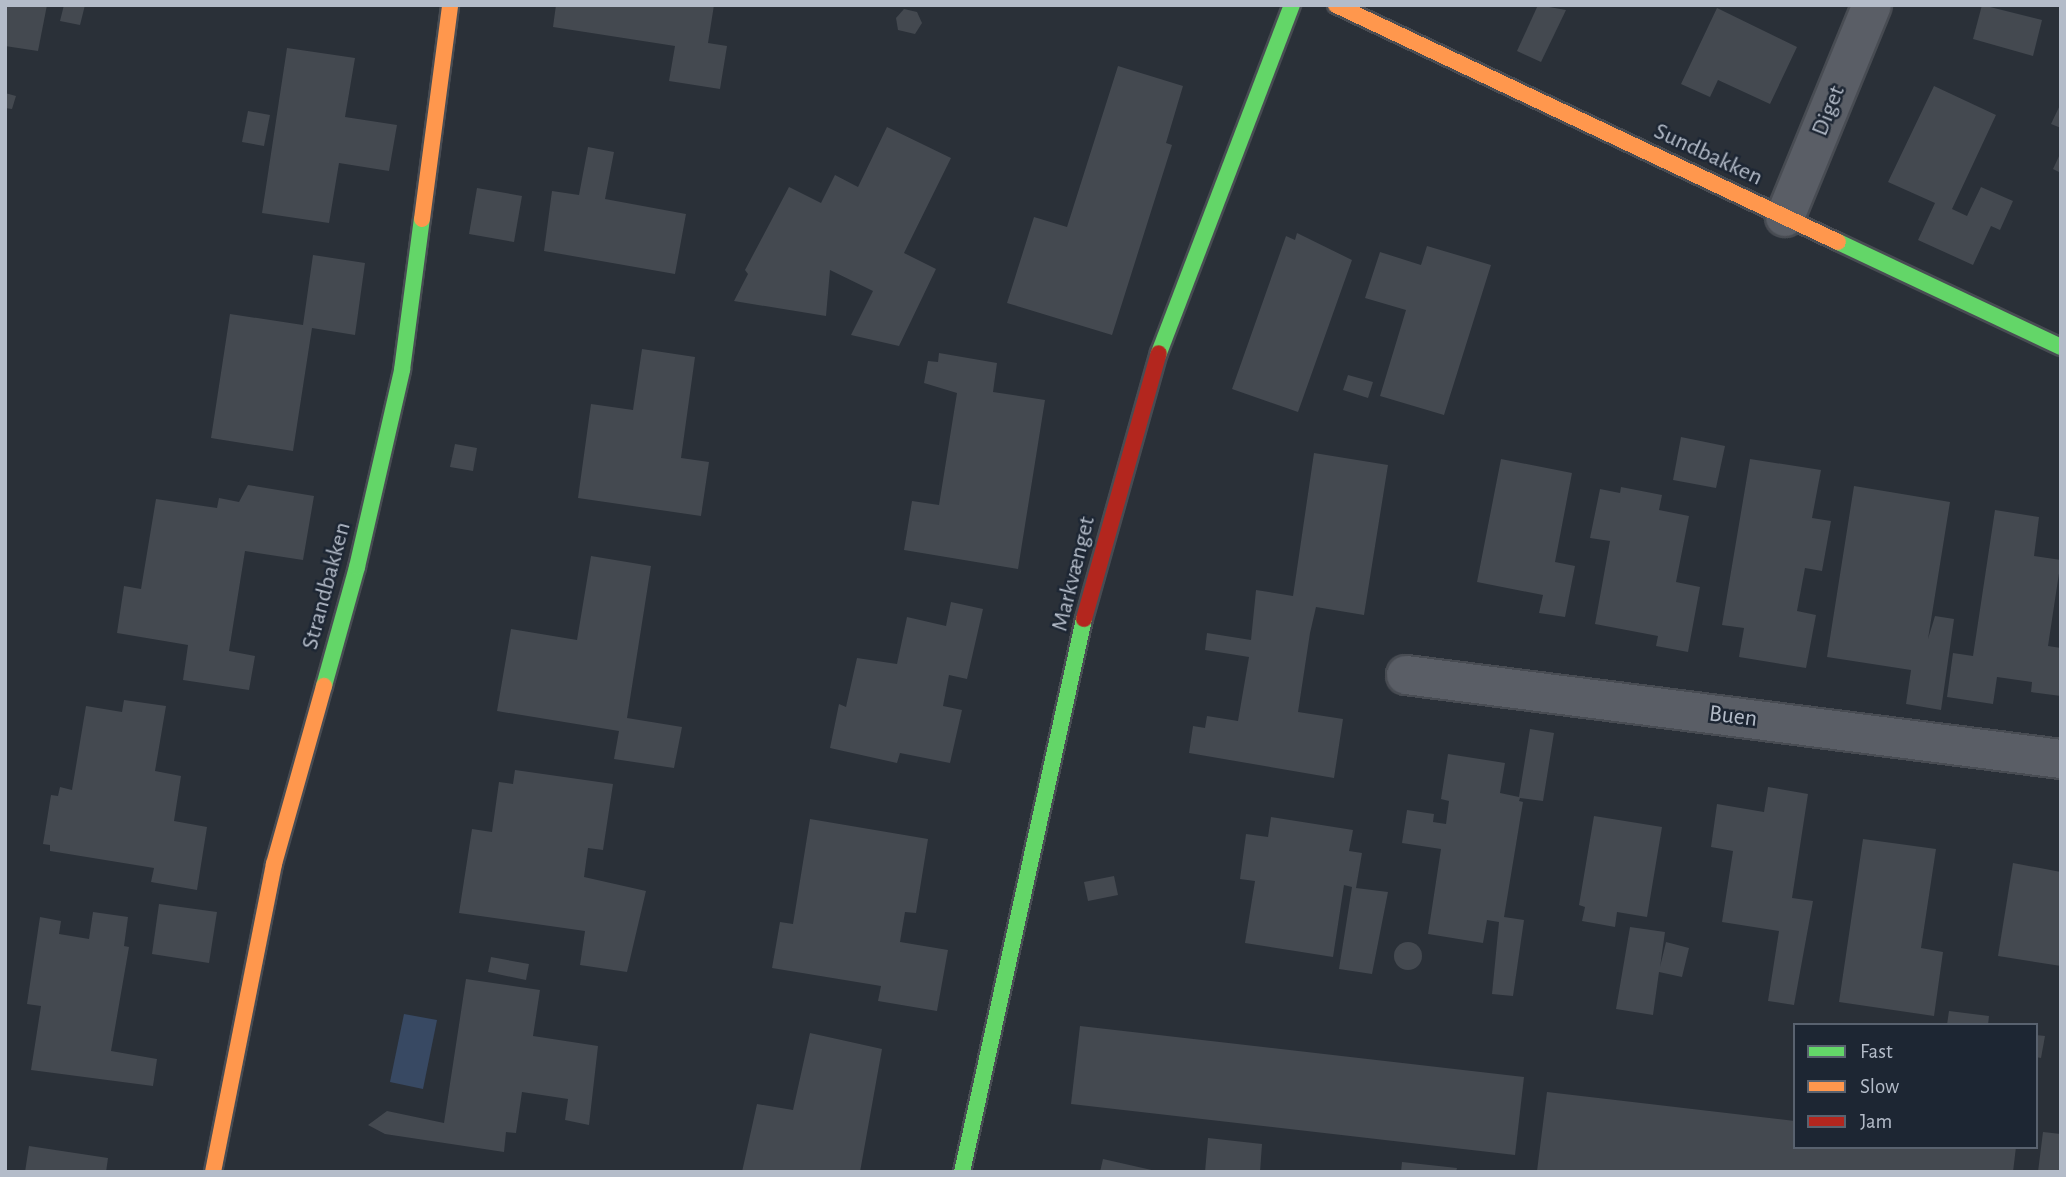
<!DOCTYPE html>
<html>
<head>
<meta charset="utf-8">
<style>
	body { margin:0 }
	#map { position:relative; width:2066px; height:1177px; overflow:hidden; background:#2a3038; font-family:"Alegreya Sans",sans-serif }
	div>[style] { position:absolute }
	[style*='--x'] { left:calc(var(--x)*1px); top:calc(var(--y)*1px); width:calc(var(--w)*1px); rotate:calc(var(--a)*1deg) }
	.water>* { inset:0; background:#384963 }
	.building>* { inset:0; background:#444950 }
	.round { border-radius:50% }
	.roads { filter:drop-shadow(2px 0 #484c53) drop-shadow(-2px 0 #484c53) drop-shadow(0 2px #484c53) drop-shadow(0 -2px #484c53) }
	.street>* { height:38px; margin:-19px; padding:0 19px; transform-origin:19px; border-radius:19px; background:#5a5e66 }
	.fast>* { height:16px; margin:-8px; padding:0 8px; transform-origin:8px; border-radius:8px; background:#63d668 }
	.slow>* { height:16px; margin:-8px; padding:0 8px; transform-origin:8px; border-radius:8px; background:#ff974d }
	.jam>* { height:16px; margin:-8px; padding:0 8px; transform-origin:8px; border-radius:8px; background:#b3261e }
	span { translate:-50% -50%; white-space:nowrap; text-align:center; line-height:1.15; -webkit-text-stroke:5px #1d2633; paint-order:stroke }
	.street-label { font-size:24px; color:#b4bcc9 }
	.frame { position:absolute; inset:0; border:7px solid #b4bcc9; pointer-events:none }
	.legend { position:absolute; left:1793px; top:1023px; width:245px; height:126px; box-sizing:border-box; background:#1d2633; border:2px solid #59626f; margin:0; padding:9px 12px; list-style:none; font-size:21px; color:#b4bcc9 }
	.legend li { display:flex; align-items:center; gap:14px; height:35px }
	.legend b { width:35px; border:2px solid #59626f }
</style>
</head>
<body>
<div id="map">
	<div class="water">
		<div style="clip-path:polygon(404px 1014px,437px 1020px,423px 1089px,390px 1082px)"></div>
	</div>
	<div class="building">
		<div style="clip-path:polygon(5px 5px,47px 5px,38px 51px,5px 46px)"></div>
		<div style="clip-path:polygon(64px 5px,85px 5px,80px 25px,60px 21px)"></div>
		<div style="clip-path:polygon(556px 5px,714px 5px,708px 43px,727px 46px,720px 89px,669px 81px,675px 46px,553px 27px)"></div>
		<div style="clip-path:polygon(1538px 5px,1566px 10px,1541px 62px,1517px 51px)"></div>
		<div style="clip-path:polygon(1982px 5px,2042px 20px,2033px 56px,1973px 39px)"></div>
		<div style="clip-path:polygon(1717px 8px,1797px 47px,1770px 104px,1718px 80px,1710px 97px,1681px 84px)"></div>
		<div style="clip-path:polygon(904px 9px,917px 12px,922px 23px,915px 34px,898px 30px,896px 18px)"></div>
		<div style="clip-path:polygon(287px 48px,355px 58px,345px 117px,397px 125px,389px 171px,339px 163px,329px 223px,262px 213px)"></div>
		<div style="clip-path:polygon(1118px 66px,1183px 86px,1166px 143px,1172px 145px,1112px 335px,1007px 303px,1034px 217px,1067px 227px)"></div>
		<div style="clip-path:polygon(1934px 86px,1996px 115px,1952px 209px,1967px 216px,1981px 187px,2013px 201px,2000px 230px,1991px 226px,1973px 265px,1918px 240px,1935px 203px,1888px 182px)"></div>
		<div style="clip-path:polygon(5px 93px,16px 96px,12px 109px,5px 108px)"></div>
		<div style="clip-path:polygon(2061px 103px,2061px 128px,2051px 124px)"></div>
		<div style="clip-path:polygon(248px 111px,270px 115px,264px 146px,242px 142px)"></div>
		<div style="clip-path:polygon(887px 127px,951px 158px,904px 253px,936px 269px,899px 346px,851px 335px,873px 291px,830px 270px,826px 316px,734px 301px,748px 274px,745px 270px,789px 187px,821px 203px,835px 175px,858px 187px)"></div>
		<div style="clip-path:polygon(588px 147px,614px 152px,605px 199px,686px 214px,675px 274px,544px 251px,552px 191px,579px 195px)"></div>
		<div style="clip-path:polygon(2061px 152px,2061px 173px,2053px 169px)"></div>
		<div style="clip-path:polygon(477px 188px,522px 196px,514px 242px,469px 234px)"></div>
		<div style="clip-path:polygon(1297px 233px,1352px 260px,1298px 412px,1232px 389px,1286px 236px,1295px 240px)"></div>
		<div style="clip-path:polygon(1427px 246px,1491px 265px,1444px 415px,1380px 396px,1406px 310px,1365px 298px,1380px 252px,1421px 265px)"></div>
		<div style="clip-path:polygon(313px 255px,365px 263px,355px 335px,312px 328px,293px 451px,211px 438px,230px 314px,303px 325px)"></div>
		<div style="clip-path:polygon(642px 349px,695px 357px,681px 458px,709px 462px,701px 516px,578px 498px,591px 404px,633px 410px)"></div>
		<div style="clip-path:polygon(939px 353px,997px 363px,993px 392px,1045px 400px,1018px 569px,904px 550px,912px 501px,939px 505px,957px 393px,924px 383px,928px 361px,938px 362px)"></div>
		<div style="clip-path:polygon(1348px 375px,1373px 382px,1368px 398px,1343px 390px)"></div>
		<div style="clip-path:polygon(1681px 437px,1725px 446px,1716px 488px,1673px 480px)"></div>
		<div style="clip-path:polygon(455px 444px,477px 448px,473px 471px,450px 467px)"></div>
		<div style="clip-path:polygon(1314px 453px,1388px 465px,1364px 615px,1316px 607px,1310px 633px,1298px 712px,1343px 719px,1334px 778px,1189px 753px,1193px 726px,1205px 728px,1207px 716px,1238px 721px,1249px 657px,1205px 650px,1207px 633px,1251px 640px,1256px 590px,1293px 596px)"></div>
		<div style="clip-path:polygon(1501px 459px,1572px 473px,1555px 562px,1575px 566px,1565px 617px,1539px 613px,1543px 595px,1477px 582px)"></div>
		<div style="clip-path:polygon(1750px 459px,1821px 470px,1812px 518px,1831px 521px,1822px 571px,1805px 568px,1797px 611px,1816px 615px,1806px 668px,1739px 657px,1744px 628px,1722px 625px)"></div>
		<div style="clip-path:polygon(248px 485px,314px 496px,303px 560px,245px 551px,229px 651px,255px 656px,249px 690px,183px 680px,188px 645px,117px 633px,124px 586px,141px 589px,156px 499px,217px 508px,219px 498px,239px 502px)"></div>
		<div style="clip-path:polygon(1854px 486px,1950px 502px,1928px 639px,1935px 616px,1954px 619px,1941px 710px,1906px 704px,1911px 670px,1827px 657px)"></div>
		<div style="clip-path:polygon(1621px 487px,1662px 495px,1659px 510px,1689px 516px,1676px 582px,1700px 587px,1688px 652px,1656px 646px,1658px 636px,1595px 624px,1610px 541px,1590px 538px,1600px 489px,1620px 493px)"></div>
		<div style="clip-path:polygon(1995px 510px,2039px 517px,2034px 556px,2061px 560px,2048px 646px,2061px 648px,2061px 696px,2031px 692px,2032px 682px,1997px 677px,1993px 704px,1947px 697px,1953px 653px,1973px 656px)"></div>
		<div style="clip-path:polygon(591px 556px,651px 566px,627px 718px,682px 727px,674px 768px,614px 759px,619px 731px,497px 711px,511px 629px,577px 640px)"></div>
		<div style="clip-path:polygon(951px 602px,983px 609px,967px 679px,949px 675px,943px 706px,962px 710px,950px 763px,900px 753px,897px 763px,830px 748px,839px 704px,846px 707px,857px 658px,897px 664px,907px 617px,946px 626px)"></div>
		<div style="clip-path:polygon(124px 700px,166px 706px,155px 771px,181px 776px,174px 821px,207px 827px,197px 890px,151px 882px,154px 868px,50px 851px,50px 845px,43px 844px,51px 795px,58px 796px,60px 787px,72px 790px,86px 706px,122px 712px)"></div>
		<div style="clip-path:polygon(1530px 729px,1554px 733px,1543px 801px,1520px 798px,1519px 801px,1523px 802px,1504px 917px,1524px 920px,1513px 996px,1492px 994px,1499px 922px,1487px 920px,1483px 943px,1428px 934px,1441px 849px,1402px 843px,1407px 810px,1434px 814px,1433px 822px,1446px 824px,1449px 801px,1441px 799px,1448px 754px,1505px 763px,1500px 793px,1519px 797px)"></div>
		<div style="clip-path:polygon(515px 770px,613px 784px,603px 850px,588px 848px,584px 877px,646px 891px,627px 972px,580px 965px,585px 931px,459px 913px,472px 829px,492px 832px,499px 782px,513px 784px)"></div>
		<div style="clip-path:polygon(1768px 787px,1808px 794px,1792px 898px,1813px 901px,1794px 1005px,1768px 1001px,1779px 931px,1722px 922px,1733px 851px,1711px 847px,1717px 804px,1764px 812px)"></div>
		<div style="clip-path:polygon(1594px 816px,1662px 827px,1647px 917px,1617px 912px,1615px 927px,1582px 921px,1585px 907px,1579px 905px)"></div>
		<div style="clip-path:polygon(1271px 817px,1353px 830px,1349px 851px,1362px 853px,1356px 888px,1388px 892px,1372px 974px,1339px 969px,1352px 887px,1344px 885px,1333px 957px,1245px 943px,1255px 881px,1240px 879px,1246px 834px,1268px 837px)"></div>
		<div style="clip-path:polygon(810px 819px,928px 839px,916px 913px,905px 912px,900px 942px,948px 950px,937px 1011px,878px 1001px,881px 986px,772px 968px,780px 922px,793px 924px)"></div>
		<div style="clip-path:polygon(1863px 839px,1936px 849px,1921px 948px,1943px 952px,1934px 1016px,1839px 1002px)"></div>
		<div style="clip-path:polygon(2013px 863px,2061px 872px,2061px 966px,1998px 956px)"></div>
		<div style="clip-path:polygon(1114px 876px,1118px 895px,1088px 901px,1084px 882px)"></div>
		<div style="clip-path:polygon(159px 904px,217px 912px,209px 963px,152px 954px)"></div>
		<div style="clip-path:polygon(93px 912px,128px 917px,124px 946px,129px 947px,111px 1051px,157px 1059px,153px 1086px,31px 1070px,41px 1006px,27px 1004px,40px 917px,61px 921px,59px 934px,89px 939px)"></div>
		<div style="clip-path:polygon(1630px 927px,1665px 932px,1660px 967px,1666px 942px,1689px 948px,1682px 977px,1659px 972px,1653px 1015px,1616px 1009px)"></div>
		<div class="round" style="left:1394px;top:942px;width:28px;height:28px"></div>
		<div style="clip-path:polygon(491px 957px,529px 964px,526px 980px,488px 972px)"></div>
		<div style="clip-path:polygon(466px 979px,540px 990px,533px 1036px,598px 1046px,589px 1125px,565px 1120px,568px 1099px,522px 1092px,516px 1133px,506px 1132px,504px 1152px,385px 1134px,368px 1125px,387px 1111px,444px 1123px)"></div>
		<div style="clip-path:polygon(1949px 1011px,1989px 1016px,1988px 1025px,1947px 1025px)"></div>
		<div style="clip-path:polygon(1080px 1026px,1524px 1077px,1515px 1155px,1071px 1104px)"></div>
		<div style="clip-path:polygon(810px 1033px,882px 1049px,860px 1172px,742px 1172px,757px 1104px,793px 1110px)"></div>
		<div style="clip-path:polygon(2036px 1035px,2045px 1036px,2041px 1058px,2036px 1057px)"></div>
		<div style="clip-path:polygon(1547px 1092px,1795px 1121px,1795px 1147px,2016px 1147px,2013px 1172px,1537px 1171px)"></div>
		<div style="clip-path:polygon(2043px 1132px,2061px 1134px,2061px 1172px,2038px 1172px)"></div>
		<div style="clip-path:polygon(1208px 1138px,1262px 1144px,1260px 1172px,1205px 1172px)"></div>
		<div style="clip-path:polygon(29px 1146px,108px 1158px,106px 1172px,25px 1172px)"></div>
		<div style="clip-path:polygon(1103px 1159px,1156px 1171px,1156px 1172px,1100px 1172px)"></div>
		<div style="clip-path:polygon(1402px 1162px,1457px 1168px,1456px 1172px,1401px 1172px)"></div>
	</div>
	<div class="roads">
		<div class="street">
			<div style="--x:1785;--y:217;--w:229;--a:-67.7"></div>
			<div style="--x:1406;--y:675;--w:660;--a:7.31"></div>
		</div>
		<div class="fast">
			<div style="--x:1838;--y:242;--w:246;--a:25.2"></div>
			<div style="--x:1159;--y:353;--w:373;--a:-69.1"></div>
			<div style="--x:324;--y:686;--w:123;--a:-74.5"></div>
			<div style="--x:357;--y:567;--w:202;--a:-77.1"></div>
			<div style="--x:402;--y:370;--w:152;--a:-82.5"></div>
			<div style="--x:962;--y:1172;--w:566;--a:-77.56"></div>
		</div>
		<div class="slow">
			<div style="--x:1336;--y:5;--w:555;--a:25.27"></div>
			<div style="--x:422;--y:219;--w:216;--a:-82.5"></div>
			<div style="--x:213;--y:1172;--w:314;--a:-78.8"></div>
			<div style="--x:274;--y:864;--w:185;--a:-74.3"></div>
		</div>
		<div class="jam">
			<div style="--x:1084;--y:619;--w:276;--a:-74.3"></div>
		</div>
	</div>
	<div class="street-label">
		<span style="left:1829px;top:111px;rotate:-68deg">Diget</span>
		<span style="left:1708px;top:155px;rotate:25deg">Sundbakken</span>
		<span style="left:1074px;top:574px;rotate:-76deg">Markvænget</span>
		<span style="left:327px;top:586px;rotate:-75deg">Strandbakken</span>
		<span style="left:1733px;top:717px;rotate:7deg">Buen</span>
	</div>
	<div class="frame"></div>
	<ul class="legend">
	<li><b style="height:9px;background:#63d668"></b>Fast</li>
	<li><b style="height:9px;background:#ff974d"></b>Slow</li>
	<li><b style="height:9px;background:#b3261e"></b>Jam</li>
	</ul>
</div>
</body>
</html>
